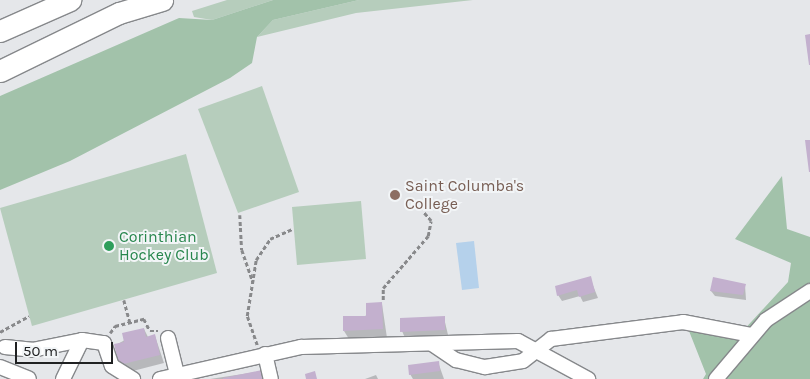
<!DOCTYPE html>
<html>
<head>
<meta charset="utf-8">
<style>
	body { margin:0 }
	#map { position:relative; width:810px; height:379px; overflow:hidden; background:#e5e7ea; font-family:Karla,sans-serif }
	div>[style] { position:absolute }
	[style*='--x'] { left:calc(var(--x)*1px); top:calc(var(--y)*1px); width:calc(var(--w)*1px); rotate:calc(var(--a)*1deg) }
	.green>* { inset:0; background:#b6cdbc }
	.forest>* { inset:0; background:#a2c2aa }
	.water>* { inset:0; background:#b5d1eb }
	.shadow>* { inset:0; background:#0003 }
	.building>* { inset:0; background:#c3b0ce }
	.path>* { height:2.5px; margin-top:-1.25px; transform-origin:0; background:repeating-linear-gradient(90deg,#88898b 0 4px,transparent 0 6.5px) }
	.roads { filter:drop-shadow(1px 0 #86888b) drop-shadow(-1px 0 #86888b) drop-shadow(0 1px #86888b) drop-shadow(0 -1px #86888b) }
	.minor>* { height:14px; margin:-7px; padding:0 7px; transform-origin:7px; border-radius:7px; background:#fff }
	.highway>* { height:21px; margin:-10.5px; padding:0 10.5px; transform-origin:10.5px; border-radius:10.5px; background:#fff }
	.dots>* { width:14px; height:14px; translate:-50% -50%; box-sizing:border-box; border:2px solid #f2f5f7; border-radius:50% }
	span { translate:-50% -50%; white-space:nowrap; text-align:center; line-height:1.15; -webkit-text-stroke:4px #f2f5f7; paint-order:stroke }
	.education-label { font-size:16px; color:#785e54 }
	.left { translate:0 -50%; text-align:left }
	.leisure-label { font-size:16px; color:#27864d }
	.scale { position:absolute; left:15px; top:342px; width:98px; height:22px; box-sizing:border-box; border:2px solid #202122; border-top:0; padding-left:6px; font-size:15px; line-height:18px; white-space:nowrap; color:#202122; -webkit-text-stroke:4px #f2f5f7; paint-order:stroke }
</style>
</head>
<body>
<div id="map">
	<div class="green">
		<div style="clip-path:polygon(227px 0,273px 0,212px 20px,194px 17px,192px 11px)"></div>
		<div style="clip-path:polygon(359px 0,473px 0,356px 13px,257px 37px,273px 20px)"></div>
		<div style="clip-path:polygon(262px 86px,299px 192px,238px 213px,198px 109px)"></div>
		<div style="clip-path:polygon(186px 154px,217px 273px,32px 326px,0 208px)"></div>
		<div style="clip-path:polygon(361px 201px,366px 259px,297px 265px,292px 207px)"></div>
	</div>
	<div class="forest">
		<div style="clip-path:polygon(273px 0,359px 0,273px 20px,257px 37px,252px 63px,230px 78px,70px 161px,0 190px,0 96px,179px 18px,212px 20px)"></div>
		<div style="clip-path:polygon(782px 176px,787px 229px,810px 237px,810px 379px,703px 379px,706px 374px,689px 331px,704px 322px,740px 334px,788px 282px,791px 263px,735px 239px)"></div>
	</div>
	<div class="water">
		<div style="clip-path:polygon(474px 241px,479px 288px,462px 290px,456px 243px)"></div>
	</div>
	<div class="shadow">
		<div style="clip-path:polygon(590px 278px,598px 298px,583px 302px,580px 296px,562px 301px,558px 295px)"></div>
		<div style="clip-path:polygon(745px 285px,746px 300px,715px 296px,711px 291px)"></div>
		<div style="clip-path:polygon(382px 304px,387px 338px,349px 339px,344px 331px)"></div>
		<div style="clip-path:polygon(444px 318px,449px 339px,406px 340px,402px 331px)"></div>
		<div style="clip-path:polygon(144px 329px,148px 337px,155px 336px,164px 363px,125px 373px,116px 345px)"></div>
		<div style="clip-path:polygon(438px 362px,444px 379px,413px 379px,410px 374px)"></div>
		<div style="clip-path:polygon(262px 371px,266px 379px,210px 379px)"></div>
		<div style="clip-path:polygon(376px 375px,378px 379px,365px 379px)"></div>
	</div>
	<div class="building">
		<div style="clip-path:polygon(810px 34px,810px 65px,809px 65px,805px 35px)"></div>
		<div style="clip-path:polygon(805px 140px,810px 140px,810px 172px,809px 172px)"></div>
		<div style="clip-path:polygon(591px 276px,595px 292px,579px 297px,577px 290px,557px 296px,555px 286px)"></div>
		<div style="clip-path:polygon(713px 277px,746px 284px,743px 295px,710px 291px)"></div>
		<div style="clip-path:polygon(382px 302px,383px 329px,343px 331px,343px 316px,366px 316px,366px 303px)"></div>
		<div style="clip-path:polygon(445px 316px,445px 330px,400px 332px,400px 318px)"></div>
		<div style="clip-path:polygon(144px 328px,146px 337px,155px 334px,160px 355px,119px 365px,114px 344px,124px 342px,122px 333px)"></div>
		<div style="clip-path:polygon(439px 361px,440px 371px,409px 375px,408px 365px)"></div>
		<div style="clip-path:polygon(262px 370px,264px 379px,223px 379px,223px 378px)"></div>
		<div style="clip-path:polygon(315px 371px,317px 379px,306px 379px,305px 374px)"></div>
	</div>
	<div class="path">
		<div style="--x:240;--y:215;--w:35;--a:87"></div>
		<div style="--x:242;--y:250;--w:34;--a:71"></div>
		<div style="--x:124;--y:300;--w:23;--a:75"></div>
		<div style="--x:383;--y:300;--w:12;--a:-90"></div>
		<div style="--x:383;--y:288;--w:69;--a:-49.1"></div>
		<div style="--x:428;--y:236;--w:15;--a:-79"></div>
		<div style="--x:431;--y:221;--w:11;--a:-131"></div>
		<div style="--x:0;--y:332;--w:33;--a:-29"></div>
		<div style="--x:110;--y:333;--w:9;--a:-54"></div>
		<div style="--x:115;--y:326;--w:30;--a:-14"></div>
		<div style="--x:144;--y:319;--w:13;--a:63"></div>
		<div style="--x:150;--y:331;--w:8;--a:0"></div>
		<div style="--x:257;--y:345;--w:31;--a:-109"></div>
		<div style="--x:247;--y:316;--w:57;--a:-80.9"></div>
		<div style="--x:256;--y:260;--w:25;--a:-56"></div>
		<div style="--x:270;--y:239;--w:24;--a:-24"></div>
	</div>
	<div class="roads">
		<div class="minor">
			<div style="--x:168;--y:338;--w:37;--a:76"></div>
			<div style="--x:432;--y:344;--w:29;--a:34"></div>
			<div style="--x:456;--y:360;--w:30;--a:14"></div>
			<div style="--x:485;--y:367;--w:38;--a:-9"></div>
			<div style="--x:523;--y:361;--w:36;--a:-38"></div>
			<div style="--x:551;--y:339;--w:133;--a:-7.3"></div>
			<div style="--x:683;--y:322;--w:69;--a:10.8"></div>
			<div style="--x:5;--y:347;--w:27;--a:6"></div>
			<div style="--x:32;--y:350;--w:51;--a:-11.3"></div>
			<div style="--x:82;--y:340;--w:22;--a:8"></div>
			<div style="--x:104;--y:343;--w:24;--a:71"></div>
			<div style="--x:112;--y:366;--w:25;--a:32"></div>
			<div style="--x:265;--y:354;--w:26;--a:77"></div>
			<div style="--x:0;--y:367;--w:31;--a:22"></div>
			<div style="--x:63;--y:379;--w:43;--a:-64"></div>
			<div style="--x:160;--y:379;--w:145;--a:-12.8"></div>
			<div style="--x:301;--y:347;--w:217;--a:-1.6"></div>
			<div style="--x:518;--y:341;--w:80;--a:28.5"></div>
			<div style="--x:716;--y:379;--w:77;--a:-49.7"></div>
			<div style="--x:766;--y:320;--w:53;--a:-33.4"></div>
		</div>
		<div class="highway">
			<div style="--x:0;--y:31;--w:77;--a:-23.9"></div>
			<div style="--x:0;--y:71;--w:132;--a:-26"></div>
			<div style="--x:119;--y:13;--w:45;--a:-16.8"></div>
		</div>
	</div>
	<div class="dots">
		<div style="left:395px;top:195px;background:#8d6e63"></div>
		<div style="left:109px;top:246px;background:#2e9e5b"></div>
	</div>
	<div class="education-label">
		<span class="left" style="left:405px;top:195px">Saint Columba's<br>College</span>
	</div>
	<div class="leisure-label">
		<span class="left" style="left:119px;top:246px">Corinthian<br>Hockey Club</span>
	</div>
	<div class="scale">50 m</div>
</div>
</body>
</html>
